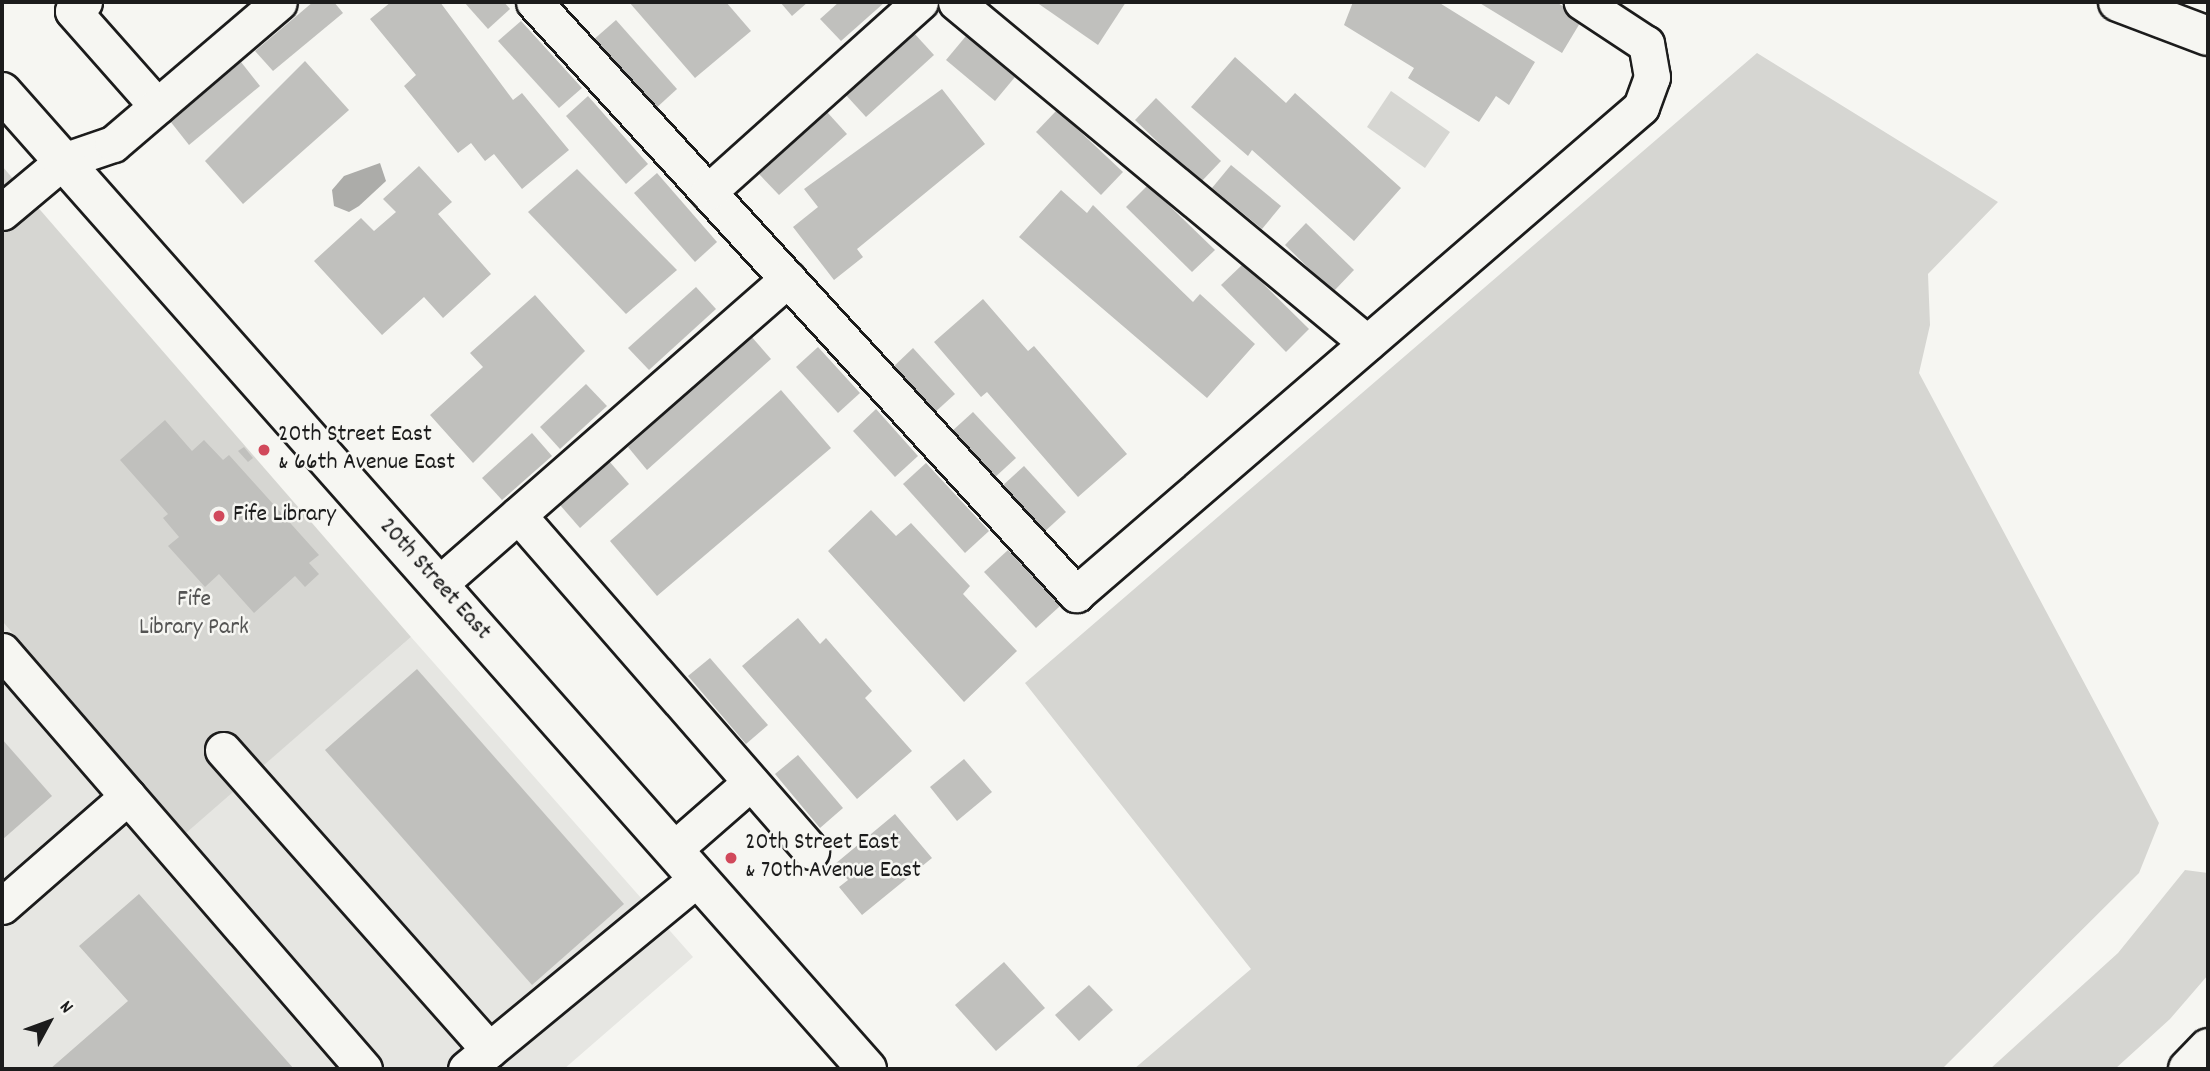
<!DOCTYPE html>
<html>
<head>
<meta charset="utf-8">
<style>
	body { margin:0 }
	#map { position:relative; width:2210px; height:1071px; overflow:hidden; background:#f6f6f2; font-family:Dekko,sans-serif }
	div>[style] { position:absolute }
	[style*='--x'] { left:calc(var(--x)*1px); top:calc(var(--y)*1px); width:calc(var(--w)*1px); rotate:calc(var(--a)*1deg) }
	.built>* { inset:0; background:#e6e6e2 }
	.green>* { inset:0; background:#d6d6d2 }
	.water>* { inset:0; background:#acaca9 }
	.building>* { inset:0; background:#c0c0bd }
	.roads { filter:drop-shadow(2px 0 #1c1c1c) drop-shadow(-2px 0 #1c1c1c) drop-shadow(0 2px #1c1c1c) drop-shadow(0 -2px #1c1c1c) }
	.minor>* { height:35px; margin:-17.5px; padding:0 17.5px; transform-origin:17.5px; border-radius:17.5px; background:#f6f6f2 }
	.major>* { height:38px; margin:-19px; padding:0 19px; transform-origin:19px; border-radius:19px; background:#f6f6f2 }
	.highway>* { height:38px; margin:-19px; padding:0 19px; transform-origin:19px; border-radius:19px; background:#f6f6f2 }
	.dots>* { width:19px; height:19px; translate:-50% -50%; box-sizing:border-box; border:4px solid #f6f6f2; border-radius:50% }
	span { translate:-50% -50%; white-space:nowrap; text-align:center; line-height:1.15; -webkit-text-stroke:5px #f6f6f2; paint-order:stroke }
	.poi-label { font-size:24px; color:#1c1c1c }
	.left { translate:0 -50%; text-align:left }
	.street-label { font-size:24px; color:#1c1c1c }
	.park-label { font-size:24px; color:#545453 }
	.frame { position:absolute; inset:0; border:4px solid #1c1c1c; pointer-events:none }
	.north { position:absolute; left:14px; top:987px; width:70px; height:70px; -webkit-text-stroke:5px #f6f6f2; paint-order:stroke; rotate:49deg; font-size:19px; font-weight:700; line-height:28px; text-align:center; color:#1c1c1c }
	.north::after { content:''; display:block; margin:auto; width:24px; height:32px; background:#1c1c1c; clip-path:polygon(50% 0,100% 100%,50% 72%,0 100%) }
</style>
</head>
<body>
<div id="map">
	<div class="built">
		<div style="clip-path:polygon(2px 621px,186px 832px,411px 637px,693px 957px,564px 1069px,2px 1069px)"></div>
	</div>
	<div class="green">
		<div style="clip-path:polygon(1757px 53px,1998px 202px,1928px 274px,1930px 325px,1919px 373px,2159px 823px,2139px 873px,1942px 1069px,1134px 1069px,1251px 969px,1025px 683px)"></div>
		<div style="clip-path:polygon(1391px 91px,1450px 132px,1425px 168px,1367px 127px)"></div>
		<div style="clip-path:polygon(2px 166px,411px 637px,186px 833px,2px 621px)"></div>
		<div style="clip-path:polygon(2185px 870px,2208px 873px,2208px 975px,2170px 1019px,2115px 1069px,1990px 1069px,2118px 953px)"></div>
	</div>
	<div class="water">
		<div style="clip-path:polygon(380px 163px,386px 181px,359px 206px,349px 212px,334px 206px,332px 190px,344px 176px)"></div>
	</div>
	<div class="building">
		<div style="clip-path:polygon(313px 2px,334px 2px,343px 13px,273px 71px,255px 51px)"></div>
		<div style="clip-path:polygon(391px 2px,440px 2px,513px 100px,522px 93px,569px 150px,522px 189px,494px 154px,485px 161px,471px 143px,458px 153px,404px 86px,416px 75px,370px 19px)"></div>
		<div style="clip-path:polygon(464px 2px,504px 2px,510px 9px,488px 29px)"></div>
		<div style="clip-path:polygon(629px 2px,726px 2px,751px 31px,695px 78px)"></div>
		<div style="clip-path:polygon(780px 2px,808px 2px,792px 16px)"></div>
		<div style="clip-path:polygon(839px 2px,885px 2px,841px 41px,820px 19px)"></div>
		<div style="clip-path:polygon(1036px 2px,1126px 2px,1098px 45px)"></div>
		<div style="clip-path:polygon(1353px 2px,1438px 2px,1535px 62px,1509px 105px,1496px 96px,1479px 122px,1408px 78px,1414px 68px,1344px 25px)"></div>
		<div style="clip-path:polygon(1478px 2px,1556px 2px,1583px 18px,1562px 53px)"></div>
		<div style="clip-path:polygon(616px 20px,677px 89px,654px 110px,592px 41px)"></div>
		<div style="clip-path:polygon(521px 21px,582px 88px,559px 108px,498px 41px)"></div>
		<div style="clip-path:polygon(913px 32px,934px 55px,866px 117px,845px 94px)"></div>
		<div style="clip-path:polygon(966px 36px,1015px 77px,995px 101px,946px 60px)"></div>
		<div style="clip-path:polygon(1235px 57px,1286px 103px,1295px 93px,1401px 188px,1354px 241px,1252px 150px,1248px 156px,1191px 107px)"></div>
		<div style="clip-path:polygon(305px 61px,349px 110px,243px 204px,205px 161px)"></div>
		<div style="clip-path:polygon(241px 62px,260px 86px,189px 145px,170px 121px)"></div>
		<div style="clip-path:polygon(942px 89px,985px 144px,857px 249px,863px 257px,834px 280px,793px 227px,818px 207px,804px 189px)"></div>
		<div style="clip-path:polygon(588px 96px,648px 164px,626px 184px,566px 116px)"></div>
		<div style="clip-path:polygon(1156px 98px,1221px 161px,1200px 183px,1135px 120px)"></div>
		<div style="clip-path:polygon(1057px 110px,1123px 172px,1101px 195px,1036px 132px)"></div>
		<div style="clip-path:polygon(827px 112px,847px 134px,779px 195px,759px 174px)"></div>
		<div style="clip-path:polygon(1231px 165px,1281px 206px,1262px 229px,1212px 188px)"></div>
		<div style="clip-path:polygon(419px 166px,452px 202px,438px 214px,491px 274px,443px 318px,424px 297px,382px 335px,314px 261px,361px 218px,374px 231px,396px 212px,383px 199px)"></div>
		<div style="clip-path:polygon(577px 169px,677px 270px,626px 314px,528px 212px)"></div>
		<div style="clip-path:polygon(657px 173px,717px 242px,695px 262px,634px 193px)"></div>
		<div style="clip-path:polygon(1148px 185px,1215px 250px,1192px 272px,1126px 207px)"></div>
		<div style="clip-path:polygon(1061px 190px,1087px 213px,1093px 205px,1193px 302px,1200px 294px,1255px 344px,1207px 398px,1019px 237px)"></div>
		<div style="clip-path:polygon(1306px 223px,1354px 270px,1333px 292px,1285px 245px)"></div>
		<div style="clip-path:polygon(1243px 264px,1309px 329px,1286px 352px,1221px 285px)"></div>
		<div style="clip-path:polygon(696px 287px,716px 309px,649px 370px,628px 348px)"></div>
		<div style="clip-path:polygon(535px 295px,585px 351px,473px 463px,430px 415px,483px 367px,470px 353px)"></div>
		<div style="clip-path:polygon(983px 299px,1028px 351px,1034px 346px,1127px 454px,1078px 497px,987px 392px,981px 397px,934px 342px)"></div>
		<div style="clip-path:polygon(751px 336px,771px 359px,647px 470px,628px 447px)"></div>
		<div style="clip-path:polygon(818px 347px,860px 393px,838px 413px,796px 367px)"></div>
		<div style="clip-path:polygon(913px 348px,955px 394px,933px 414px,891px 369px)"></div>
		<div style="clip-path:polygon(586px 384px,607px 406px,560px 449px,540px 427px)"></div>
		<div style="clip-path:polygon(781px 390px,831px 448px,657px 596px,610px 541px)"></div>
		<div style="clip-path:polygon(876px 409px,918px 456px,895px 477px,853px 431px)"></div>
		<div style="clip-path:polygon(973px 412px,1016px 458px,993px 479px,951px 432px)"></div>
		<div style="clip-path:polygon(165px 420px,192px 451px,204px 440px,223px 460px,229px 455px,319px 555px,309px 563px,319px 574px,305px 587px,295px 576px,254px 613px,219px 574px,205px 587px,168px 546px,179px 537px,163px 518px,168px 514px,120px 460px)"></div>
		<div style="clip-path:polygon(532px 433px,552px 456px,502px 500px,482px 478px)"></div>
		<div style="clip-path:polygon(244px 447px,253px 458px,248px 462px,238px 451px)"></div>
		<div style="clip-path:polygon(609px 461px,629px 484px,580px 528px,560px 505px)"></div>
		<div style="clip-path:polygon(926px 463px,989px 531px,965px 553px,903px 484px)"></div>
		<div style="clip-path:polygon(1024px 466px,1066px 512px,1043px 533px,1001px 487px)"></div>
		<div style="clip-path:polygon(871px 510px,896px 536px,911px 523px,970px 586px,963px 594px,1017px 651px,964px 702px,828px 551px)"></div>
		<div style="clip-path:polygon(1008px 550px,1060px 606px,1036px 628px,984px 572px)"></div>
		<div style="clip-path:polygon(798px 618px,820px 644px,826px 638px,872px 691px,865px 698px,912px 751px,857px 799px,742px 666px)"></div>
		<div style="clip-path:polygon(710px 658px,768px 725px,746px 744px,688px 676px)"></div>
		<div style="clip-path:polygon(417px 669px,624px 904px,532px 985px,325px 750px)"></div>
		<div style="clip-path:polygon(2px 739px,52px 796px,2px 840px)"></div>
		<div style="clip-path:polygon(798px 755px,843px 808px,820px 828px,775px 774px)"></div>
		<div style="clip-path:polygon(964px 759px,992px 792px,957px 821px,930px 787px)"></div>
		<div style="clip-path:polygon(895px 814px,932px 858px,862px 915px,839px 887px,848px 880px,835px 864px)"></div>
		<div style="clip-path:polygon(139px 894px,294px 1069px,50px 1069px,128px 1001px,79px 946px)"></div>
		<div style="clip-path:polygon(1004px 962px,1045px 1008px,996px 1051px,955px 1005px)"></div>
		<div style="clip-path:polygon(1089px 985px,1113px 1010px,1079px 1041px,1055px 1015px)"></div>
	</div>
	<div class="roads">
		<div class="minor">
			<div style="--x:84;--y:2;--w:14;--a:141"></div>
			<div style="--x:73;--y:11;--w:127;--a:48.5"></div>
			<div style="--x:534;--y:2;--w:803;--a:47.52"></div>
			<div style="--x:1076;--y:594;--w:746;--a:-40.76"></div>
			<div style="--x:1641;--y:107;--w:32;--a:-70"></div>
			<div style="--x:1652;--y:77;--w:34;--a:-100"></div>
			<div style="--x:1646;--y:44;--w:77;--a:-146.7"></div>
			<div style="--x:956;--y:2;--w:534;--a:39.68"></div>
			<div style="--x:708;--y:192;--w:285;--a:-41.9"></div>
			<div style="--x:2;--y:212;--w:80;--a:-39.9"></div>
			<div style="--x:63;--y:161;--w:53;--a:-18.8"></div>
			<div style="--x:113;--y:144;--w:218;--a:-40.5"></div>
			<div style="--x:518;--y:515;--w:446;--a:48.9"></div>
			<div style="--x:438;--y:585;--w:465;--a:-41.2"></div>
			<div style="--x:2;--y:651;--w:553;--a:49.11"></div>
			<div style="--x:223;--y:750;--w:401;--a:48.4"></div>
			<div style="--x:673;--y:850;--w:103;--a:-41.1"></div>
			<div style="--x:2;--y:906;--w:167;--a:-41.1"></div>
			<div style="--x:466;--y:1069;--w:301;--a:-39.5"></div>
		</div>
		<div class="major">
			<div style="--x:2;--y:92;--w:1305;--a:48.48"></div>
			<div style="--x:2188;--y:1069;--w:29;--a:-46"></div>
		</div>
		<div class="highway">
			<div style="--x:2118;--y:2;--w:96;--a:20.7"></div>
		</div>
	</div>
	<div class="dots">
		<div style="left:264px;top:450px;background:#d1495b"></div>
		<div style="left:219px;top:516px;background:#d1495b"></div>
		<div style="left:731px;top:858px;background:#d1495b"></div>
	</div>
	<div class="poi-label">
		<span class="left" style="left:278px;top:450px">20th Street East<br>&amp; 66th Avenue East</span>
		<span class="left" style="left:233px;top:516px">Fife Library</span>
		<span class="left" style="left:745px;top:858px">20th Street East<br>&amp; 70th Avenue East</span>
	</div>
	<div class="street-label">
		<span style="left:434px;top:580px;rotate:48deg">20th Street East</span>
	</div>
	<div class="park-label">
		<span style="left:194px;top:615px">Fife<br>Library Park</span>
	</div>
	<div class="frame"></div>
	<div class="north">N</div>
</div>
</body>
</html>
